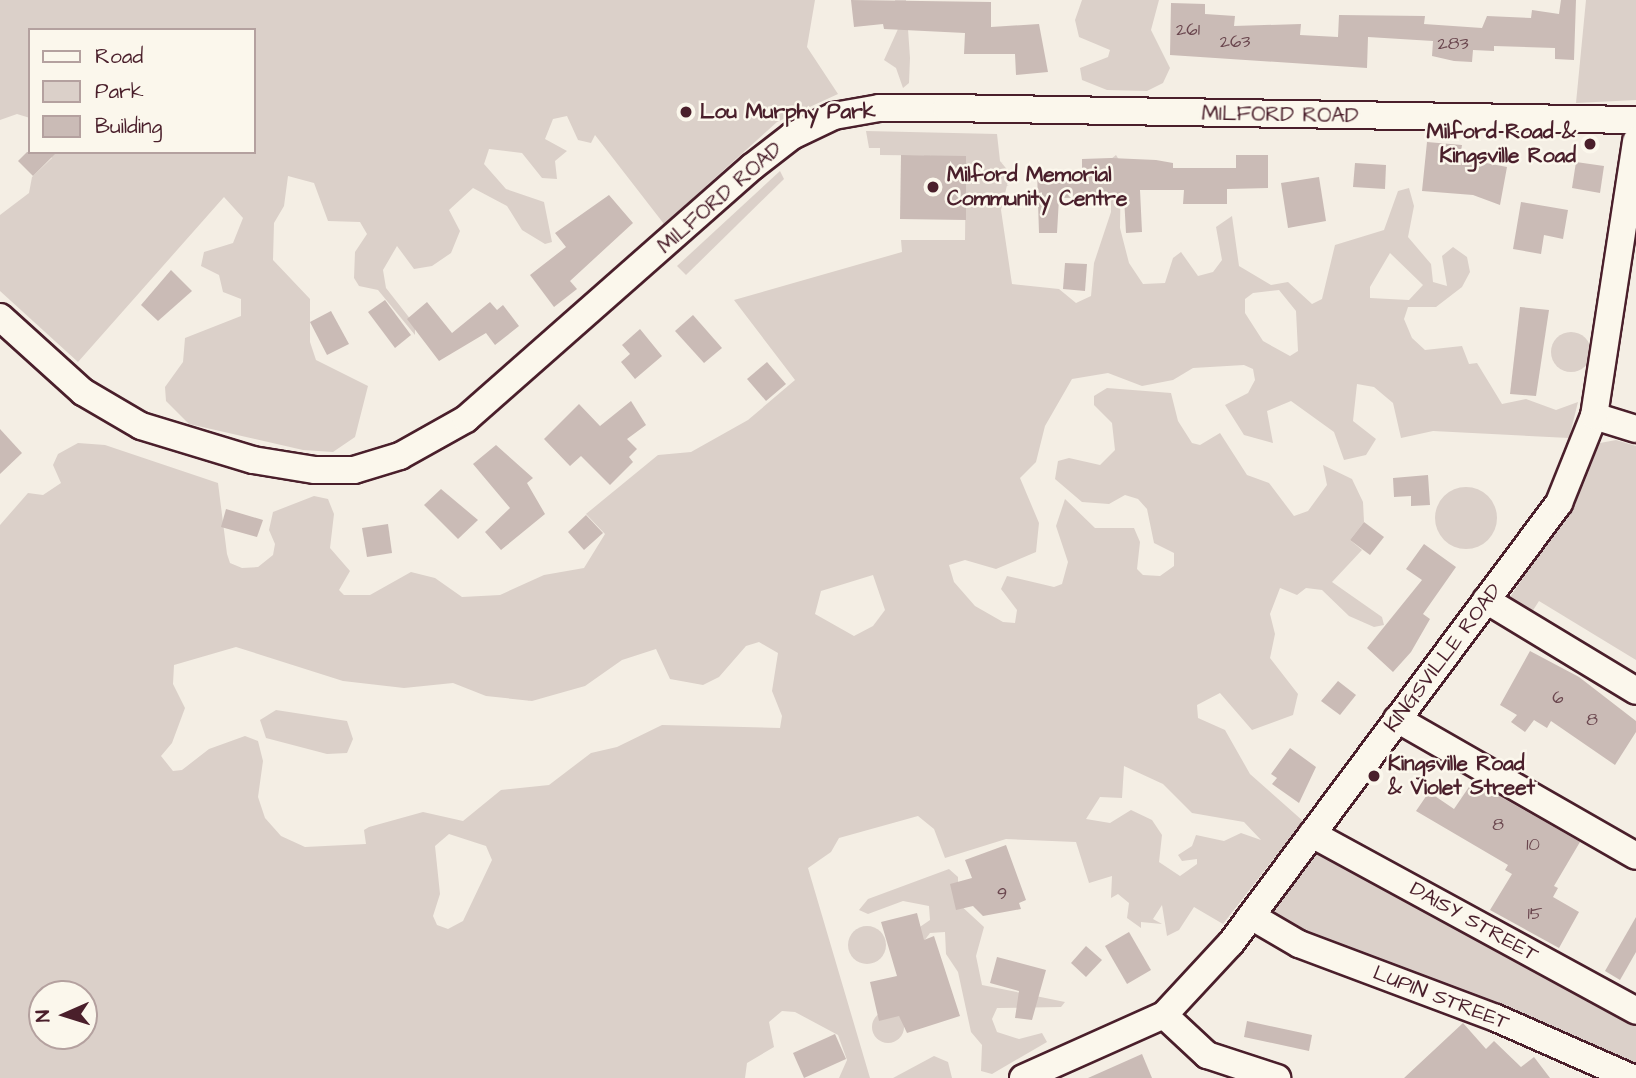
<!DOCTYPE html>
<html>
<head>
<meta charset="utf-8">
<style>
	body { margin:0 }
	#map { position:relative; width:1636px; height:1078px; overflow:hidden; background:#f4eee4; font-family:"Architects Daughter",sans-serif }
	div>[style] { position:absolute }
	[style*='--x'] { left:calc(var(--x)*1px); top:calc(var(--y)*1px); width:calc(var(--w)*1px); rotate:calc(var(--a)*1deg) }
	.green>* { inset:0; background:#dbd0c9 }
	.round { border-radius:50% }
	.building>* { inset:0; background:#cabbb6 }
	.roads { filter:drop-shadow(2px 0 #4a1f2b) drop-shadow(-2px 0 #4a1f2b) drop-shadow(0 2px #4a1f2b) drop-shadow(0 -2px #4a1f2b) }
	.minor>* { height:26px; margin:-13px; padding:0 13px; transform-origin:13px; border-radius:13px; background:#fbf7ec }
	.dots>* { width:19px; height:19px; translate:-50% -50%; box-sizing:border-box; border:4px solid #fbf7ec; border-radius:50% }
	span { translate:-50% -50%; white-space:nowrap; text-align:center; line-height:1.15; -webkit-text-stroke:5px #fbf7ec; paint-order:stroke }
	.number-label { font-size:18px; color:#6a464e }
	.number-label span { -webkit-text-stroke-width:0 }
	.poi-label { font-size:21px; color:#4a1f2b; font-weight:700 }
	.left { translate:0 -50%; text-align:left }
	.right { translate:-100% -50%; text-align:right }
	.street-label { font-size:21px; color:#4a1f2b }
	.legend { position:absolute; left:28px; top:28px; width:228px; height:126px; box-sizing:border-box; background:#fbf7ec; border:2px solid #b4a19f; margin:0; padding:9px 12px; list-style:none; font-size:21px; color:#4a1f2b }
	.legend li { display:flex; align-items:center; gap:14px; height:35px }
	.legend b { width:35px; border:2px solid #b4a19f }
	.north { position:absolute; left:28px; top:980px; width:70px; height:70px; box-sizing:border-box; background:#fbf7ec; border:2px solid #b4a19f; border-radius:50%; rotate:267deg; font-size:19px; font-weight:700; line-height:28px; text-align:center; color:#4a1f2b }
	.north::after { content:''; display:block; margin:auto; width:24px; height:32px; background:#4a1f2b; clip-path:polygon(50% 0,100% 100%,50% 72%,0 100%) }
</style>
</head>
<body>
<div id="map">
	<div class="green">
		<div style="clip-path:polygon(0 0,815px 0,807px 47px,838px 94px,777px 122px,664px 224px,595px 135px,591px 143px,578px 140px,567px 116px,553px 119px,545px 139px,567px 151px,555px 161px,557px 179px,542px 178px,522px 153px,489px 149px,484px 164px,506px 189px,544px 202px,552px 242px,545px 244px,522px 230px,507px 206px,473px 188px,449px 210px,460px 231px,451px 253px,432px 266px,414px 269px,397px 246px,383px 270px,386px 288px,415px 325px,415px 335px,378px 290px,359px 286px,354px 278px,355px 252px,367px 234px,360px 222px,328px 221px,314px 183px,288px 176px,284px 206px,274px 223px,273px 260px,310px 299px,310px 342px,316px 360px,368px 386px,355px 437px,333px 452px,303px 450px,189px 424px,166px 401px,165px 387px,183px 362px,185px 338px,241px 316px,241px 299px,223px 292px,219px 275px,201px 266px,204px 252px,233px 243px,243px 218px,224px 197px,78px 362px,0 291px,0 215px,29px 193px,32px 177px,52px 158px,48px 152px,254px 152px,254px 30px,30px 30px,30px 118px,17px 114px,0 120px)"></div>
		<div style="clip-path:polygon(895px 0,906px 0,910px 58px,909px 83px,903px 88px,896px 68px,884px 60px,898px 29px)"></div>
		<div style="clip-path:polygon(1082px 0,1159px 0,1151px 30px,1170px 68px,1163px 83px,1147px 91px,1107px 90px,1082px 80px,1080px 68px,1108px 57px,1110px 50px,1079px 37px,1075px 20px)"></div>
		<div style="clip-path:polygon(1586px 0,1636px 0,1636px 100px,1576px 103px)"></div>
		<div style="clip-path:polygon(evenodd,866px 131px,997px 134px,1000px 161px,1010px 173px,1001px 210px,1012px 284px,1059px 289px,1076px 303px,1091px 296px,1094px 263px,1111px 212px,1111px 159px,1116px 155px,1121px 163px,1120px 228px,1129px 263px,1143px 284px,1165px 283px,1173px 258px,1181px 252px,1198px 276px,1213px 272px,1222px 260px,1216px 227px,1232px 216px,1239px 266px,1271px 285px,1288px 282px,1312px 304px,1322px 299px,1335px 245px,1384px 230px,1398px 191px,1409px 188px,1414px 206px,1408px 237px,1431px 264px,1433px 282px,1447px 286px,1442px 256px,1453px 247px,1467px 257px,1470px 272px,1462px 287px,1436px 307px,1408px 307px,1404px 319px,1412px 338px,1425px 350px,1462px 346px,1469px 364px,1477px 363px,1502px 404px,1526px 399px,1556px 410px,1578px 402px,1569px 438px,1433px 431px,1401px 438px,1393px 403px,1374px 387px,1357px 384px,1353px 421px,1376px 439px,1366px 455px,1344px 460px,1334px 432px,1291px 401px,1267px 411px,1273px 443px,1244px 435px,1225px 405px,1248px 393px,1255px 380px,1253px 369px,1244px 365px,1193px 368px,1173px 380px,1142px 386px,1108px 373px,1072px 379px,1045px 426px,1036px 462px,1020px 478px,1039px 523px,1036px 552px,996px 569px,965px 560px,949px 565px,954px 582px,975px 606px,1003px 622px,1015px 623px,1017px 610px,1001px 589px,1007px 576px,1054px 587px,1062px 584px,1068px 562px,1056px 526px,1065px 499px,1095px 528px,1134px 528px,1140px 542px,1137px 569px,1143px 575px,1160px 576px,1174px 566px,1174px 553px,1154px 543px,1147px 509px,1138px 499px,1125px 495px,1109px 504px,1082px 502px,1055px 479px,1058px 461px,1069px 458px,1100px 465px,1115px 450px,1112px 423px,1094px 405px,1094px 396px,1107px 388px,1171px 393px,1178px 421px,1192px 443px,1200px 445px,1220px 433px,1247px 475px,1269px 483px,1294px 516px,1308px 511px,1327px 485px,1323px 465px,1352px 479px,1363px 502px,1364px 522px,1350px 540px,1362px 550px,1332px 582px,1382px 617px,1384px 625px,1374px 627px,1349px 616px,1322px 590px,1306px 588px,1297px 595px,1280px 588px,1270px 614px,1275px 634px,1270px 658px,1298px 694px,1293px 715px,1252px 730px,1220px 693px,1197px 705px,1198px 718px,1225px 730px,1250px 774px,1303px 821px,1223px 924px,1194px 907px,1179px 930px,1167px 936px,1162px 905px,1153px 919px,1162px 924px,1141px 922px,1141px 928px,1127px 918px,1129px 903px,1118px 894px,1111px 898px,1112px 876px,1089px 883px,1076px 842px,1006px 839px,945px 858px,934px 829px,918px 816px,839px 838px,831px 852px,808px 868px,870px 1078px,839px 1078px,847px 1060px,838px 1035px,795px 1012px,782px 1011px,769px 1022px,774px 1047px,747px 1063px,745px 1078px,0 1078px,0 525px,28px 493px,43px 495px,61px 483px,53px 465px,58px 454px,78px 443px,105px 445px,218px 483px,227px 554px,230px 563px,242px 568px,258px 567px,273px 555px,275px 544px,269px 530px,273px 512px,314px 496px,328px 499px,334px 514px,330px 548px,350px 571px,339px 590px,344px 595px,370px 595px,411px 572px,435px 578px,462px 597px,500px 595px,544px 575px,584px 568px,605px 534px,586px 514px,658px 455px,691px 452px,748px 420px,795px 380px,734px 300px,902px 252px,901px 240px,965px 240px,966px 156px,880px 155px,880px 148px,869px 148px,866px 131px,1390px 253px,1423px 285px,1409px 300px,1370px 298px,1370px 287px,1390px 253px,866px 131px,1279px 290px,1296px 311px,1298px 351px,1290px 356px,1263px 341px,1245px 313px,1245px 299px,1253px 293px,1279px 290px,866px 131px,873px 575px,885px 610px,873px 626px,854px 636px,815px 614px,821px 591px,873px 575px,866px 131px,759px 642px,778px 653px,772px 691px,782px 716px,780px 728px,662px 725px,617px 747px,591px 753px,549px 785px,501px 790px,463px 821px,423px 812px,369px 827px,364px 830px,366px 844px,305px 847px,281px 836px,265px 818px,258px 797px,263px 761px,258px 741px,245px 736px,209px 749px,182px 770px,173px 771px,161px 756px,172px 743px,185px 708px,173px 684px,174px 665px,236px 647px,343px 681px,404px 688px,453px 683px,486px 696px,532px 701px,585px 686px,622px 660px,656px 649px,670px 679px,703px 685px,719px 677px,746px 646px,759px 642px,866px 131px,1124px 766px,1163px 784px,1192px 813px,1244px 822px,1261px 840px,1241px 833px,1224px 841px,1196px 835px,1192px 846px,1178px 855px,1182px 861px,1197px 859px,1197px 864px,1180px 876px,1159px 862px,1162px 835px,1152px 820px,1131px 810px,1110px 823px,1086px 819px,1100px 797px,1122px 798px,1124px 766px,866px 131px,449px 834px,486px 846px,492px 860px,463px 921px,448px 929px,437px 925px,433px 916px,440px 894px,435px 846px,449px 834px,866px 131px,42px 994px,84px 994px,84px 1036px,42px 1036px,42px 994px)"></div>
		<div style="clip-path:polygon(780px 171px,784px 179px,686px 275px,677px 266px)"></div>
		<div class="round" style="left:1551px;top:332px;width:40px;height:40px"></div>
		<div style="clip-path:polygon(1616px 440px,1636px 446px,1636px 660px,1539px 601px,1530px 615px,1510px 597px,1569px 509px,1600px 443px)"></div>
		<div class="round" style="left:1435px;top:487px;width:62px;height:62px"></div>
		<div style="clip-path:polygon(276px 710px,347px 721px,353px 739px,347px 753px,327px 754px,266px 738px,260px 720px)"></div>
		<div style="clip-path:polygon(1321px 853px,1636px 1022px,1636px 1071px,1332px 949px,1270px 912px,1313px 856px)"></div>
		<div style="clip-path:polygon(949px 869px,958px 877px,958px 903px,984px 927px,976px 956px,982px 985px,1065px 1002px,1061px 1007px,997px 1008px,992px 1019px,997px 1032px,1019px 1039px,1042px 1033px,1047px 1042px,992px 1074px,981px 1071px,982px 1045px,971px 1032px,958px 972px,946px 954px,945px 932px,930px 933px,921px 945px,914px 931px,930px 920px,929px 906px,903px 901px,868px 914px,859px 910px,868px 899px)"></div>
		<div class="round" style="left:848px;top:926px;width:38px;height:38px"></div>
		<div class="round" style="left:872px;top:1011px;width:32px;height:32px"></div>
		<div style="clip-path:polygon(934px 1056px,948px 1062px,952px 1078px,893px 1078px)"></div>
	</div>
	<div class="building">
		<div style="clip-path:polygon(851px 0,991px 2px,991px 27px,1039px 24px,1048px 72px,1016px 75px,1015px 54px,964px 54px,965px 33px,884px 29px,883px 24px,854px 27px)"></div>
		<div style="clip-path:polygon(1561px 0,1576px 0,1574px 60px,1555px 59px,1555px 48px,1494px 46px,1494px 51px,1473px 50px,1472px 62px,1454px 61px,1432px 56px,1433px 41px,1368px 37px,1367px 68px,1170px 55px,1171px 3px,1205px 4px,1205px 14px,1235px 16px,1234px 26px,1301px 24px,1300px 35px,1338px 37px,1339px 15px,1425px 16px,1424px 24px,1482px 28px,1487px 16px,1531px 18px,1532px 10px,1559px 14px)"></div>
		<div style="clip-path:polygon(1427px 142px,1462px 145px,1460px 158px,1507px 167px,1500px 205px,1473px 195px,1422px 191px)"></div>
		<div style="clip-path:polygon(27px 152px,57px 152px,33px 176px,18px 161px)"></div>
		<div style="clip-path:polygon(901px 155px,966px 156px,966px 220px,900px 219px)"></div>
		<div style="clip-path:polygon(1236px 155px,1268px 155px,1268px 188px,1227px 189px,1227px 204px,1183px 204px,1184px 190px,1140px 190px,1142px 232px,1126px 233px,1124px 197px,1059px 198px,1057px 233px,1039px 233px,1037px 171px,1082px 170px,1082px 159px,1111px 158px,1156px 160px,1173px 163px,1173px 168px,1236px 168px)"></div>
		<div style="clip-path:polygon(1576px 162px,1604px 166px,1600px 193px,1572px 188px)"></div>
		<div style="clip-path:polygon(1355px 163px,1386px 165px,1385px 189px,1353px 187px)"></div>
		<div style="clip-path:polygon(1319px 177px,1326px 221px,1288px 228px,1281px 183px)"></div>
		<div style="clip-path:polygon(609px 195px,633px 223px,570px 281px,577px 289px,554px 307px,530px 275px,566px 247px,555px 233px)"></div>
		<div style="clip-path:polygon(1521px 202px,1568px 210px,1563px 239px,1544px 235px,1541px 254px,1513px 249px)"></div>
		<div style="clip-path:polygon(1065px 263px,1087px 264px,1085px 291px,1063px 289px)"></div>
		<div style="clip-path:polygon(171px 270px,192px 291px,158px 321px,141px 305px)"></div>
		<div style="clip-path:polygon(385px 300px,411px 335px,395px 348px,368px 312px)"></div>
		<div style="clip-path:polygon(427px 302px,452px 333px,490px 302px,497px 310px,503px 305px,519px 326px,495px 345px,486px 333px,439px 361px,407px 319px)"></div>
		<div style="clip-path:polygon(1520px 307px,1549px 310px,1536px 396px,1510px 394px)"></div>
		<div style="clip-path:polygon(331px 311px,349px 344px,327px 355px,310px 322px)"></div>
		<div style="clip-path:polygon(693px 315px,722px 348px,704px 363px,675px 331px)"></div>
		<div style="clip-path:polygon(640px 329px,662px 356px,635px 379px,621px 362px,630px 354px,622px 345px)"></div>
		<div style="clip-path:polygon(767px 362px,786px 384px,766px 401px,747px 379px)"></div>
		<div style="clip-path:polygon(631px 401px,646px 425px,627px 439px,637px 449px,629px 457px,633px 462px,610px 485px,581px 456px,570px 466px,544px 439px,579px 404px,600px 426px)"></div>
		<div style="clip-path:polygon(0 429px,22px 453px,0 474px)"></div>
		<div style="clip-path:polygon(496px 445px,533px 478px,527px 483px,545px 514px,501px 550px,485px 532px,510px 508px,473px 464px)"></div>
		<div style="clip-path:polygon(1428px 475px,1430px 505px,1411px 506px,1411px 496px,1394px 497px,1393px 478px)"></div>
		<div style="clip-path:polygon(441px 489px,478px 520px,458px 539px,424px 505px)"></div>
		<div style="clip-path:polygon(226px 509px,263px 520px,257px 537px,221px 527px)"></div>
		<div style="clip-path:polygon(586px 515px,603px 533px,584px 550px,568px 532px)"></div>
		<div style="clip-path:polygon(1364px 522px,1384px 537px,1370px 555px,1350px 540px)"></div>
		<div style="clip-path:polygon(388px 524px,392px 553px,367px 557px,362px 528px)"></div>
		<div style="clip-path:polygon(1424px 544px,1456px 567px,1423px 614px,1430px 619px,1411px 652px,1393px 672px,1367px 648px,1422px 580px,1406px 569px)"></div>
		<div style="clip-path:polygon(1530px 651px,1579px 677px,1636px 721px,1636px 732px,1615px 765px,1551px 721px,1547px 728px,1534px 720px,1525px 732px,1511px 722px,1517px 715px,1500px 705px)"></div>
		<div style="clip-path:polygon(1338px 681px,1356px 695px,1340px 715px,1321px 701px)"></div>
		<div style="clip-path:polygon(1290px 748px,1316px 767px,1299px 803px,1272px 784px,1277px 778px,1271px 774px)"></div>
		<div style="clip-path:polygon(1473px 781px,1580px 842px,1554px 886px,1558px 888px,1553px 897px,1579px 912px,1559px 948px,1490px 910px,1512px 874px,1505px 870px,1508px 865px,1416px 811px,1429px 792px,1454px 809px)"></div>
		<div style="clip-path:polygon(1006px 845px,1026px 900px,1019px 903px,1021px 909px,983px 916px,973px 906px,956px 910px,950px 884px,972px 878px,965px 860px)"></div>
		<div style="clip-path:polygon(917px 913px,924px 940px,934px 936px,960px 1016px,907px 1033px,899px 1016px,879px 1021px,870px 982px,897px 976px,881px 922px)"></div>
		<div style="clip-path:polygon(1636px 917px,1636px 952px,1620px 980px,1605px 971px)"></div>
		<div style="clip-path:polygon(1129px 932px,1151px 970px,1127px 984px,1105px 946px)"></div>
		<div style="clip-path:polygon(1086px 946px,1102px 960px,1086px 977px,1071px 963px)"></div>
		<div style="clip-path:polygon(997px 957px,1046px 970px,1032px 1020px,1015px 1018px,1019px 991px,990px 983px)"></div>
		<div style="clip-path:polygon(1247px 1021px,1312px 1035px,1309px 1051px,1244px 1037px)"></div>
		<div style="clip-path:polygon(1463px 1023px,1486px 1049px,1494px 1041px,1521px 1067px,1534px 1057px,1550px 1078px,1404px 1078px)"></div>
		<div style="clip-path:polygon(835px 1034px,846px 1059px,804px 1078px,793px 1053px)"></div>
		<div style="clip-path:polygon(1142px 1054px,1152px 1078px,1088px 1078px)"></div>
	</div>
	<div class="roads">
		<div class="minor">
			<div style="--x:0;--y:317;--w:112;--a:42.1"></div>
			<div style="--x:83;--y:392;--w:67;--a:30.4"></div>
			<div style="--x:141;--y:426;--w:117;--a:16.9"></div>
			<div style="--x:253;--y:460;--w:63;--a:9.2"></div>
			<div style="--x:315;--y:470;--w:39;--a:0"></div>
			<div style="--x:354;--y:470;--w:48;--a:-16.9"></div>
			<div style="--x:400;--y:456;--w:76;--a:-29.3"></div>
			<div style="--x:466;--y:419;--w:381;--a:-41.4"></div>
			<div style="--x:752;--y:167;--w:51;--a:-37.8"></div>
			<div style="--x:792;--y:136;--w:47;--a:-25.5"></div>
			<div style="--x:834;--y:116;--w:46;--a:-10.1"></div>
			<div style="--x:879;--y:108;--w:67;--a:0"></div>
			<div style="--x:946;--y:108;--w:690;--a:1"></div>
			<div style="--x:1594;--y:416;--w:44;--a:17.2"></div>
			<div style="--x:1486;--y:600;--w:175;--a:31.2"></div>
			<div style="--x:1397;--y:719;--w:275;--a:29.8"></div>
			<div style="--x:1312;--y:834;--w:369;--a:28.6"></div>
			<div style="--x:1251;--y:916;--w:56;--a:30.3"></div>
			<div style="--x:1299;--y:944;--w:210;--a:20.6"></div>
			<div style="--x:1496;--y:1018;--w:149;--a:23.8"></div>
			<div style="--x:1164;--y:1015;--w:59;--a:42.9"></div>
			<div style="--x:1207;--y:1055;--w:74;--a:18.2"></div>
			<div style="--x:1023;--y:1078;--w:154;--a:-24.1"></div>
			<div style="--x:1164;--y:1015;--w:98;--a:-47.1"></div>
			<div style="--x:1231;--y:943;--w:549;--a:-53.3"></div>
			<div style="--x:1559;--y:503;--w:94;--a:-68.1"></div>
			<div style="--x:1594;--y:416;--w:278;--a:-81.3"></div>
		</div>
	</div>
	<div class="dots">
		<div style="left:686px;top:112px;background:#4a1f2b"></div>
		<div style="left:1590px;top:144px;background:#4a1f2b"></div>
		<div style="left:933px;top:187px;background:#4a1f2b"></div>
		<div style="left:1374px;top:776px;background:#4a1f2b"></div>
	</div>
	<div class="number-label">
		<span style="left:1188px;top:30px">261</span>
		<span style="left:1235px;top:42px">263</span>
		<span style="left:1453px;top:44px">283</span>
		<span style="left:1558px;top:698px">6</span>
		<span style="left:1592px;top:720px">8</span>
		<span style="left:1498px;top:825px">8</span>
		<span style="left:1533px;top:845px">10</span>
		<span style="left:1002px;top:894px">9</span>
		<span style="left:1535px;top:914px">15</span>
	</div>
	<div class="poi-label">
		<span class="left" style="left:700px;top:112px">Lou Murphy Park</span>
		<span class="right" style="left:1576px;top:144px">Milford Road &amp;<br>Kingsville Road</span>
		<span class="left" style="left:947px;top:187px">Milford Memorial<br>Community Centre</span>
		<span class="left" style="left:1388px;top:776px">Kingsville Road<br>&amp; Violet Street</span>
	</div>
	<div class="street-label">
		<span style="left:1280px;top:115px;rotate:1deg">MILFORD ROAD</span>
		<span style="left:720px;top:198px;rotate:-41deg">MILFORD ROAD</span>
		<span style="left:1443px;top:658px;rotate:-53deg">KINGSVILLE ROAD</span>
		<span style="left:1474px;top:922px;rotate:29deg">DAISY STREET</span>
		<span style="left:1441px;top:998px;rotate:21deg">LUPIN STREET</span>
	</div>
	<ul class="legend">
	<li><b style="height:9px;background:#fbf7ec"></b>Road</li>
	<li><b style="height:19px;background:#dbd0c9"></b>Park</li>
	<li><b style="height:19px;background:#cabbb6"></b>Building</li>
	</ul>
	<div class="north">N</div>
</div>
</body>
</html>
